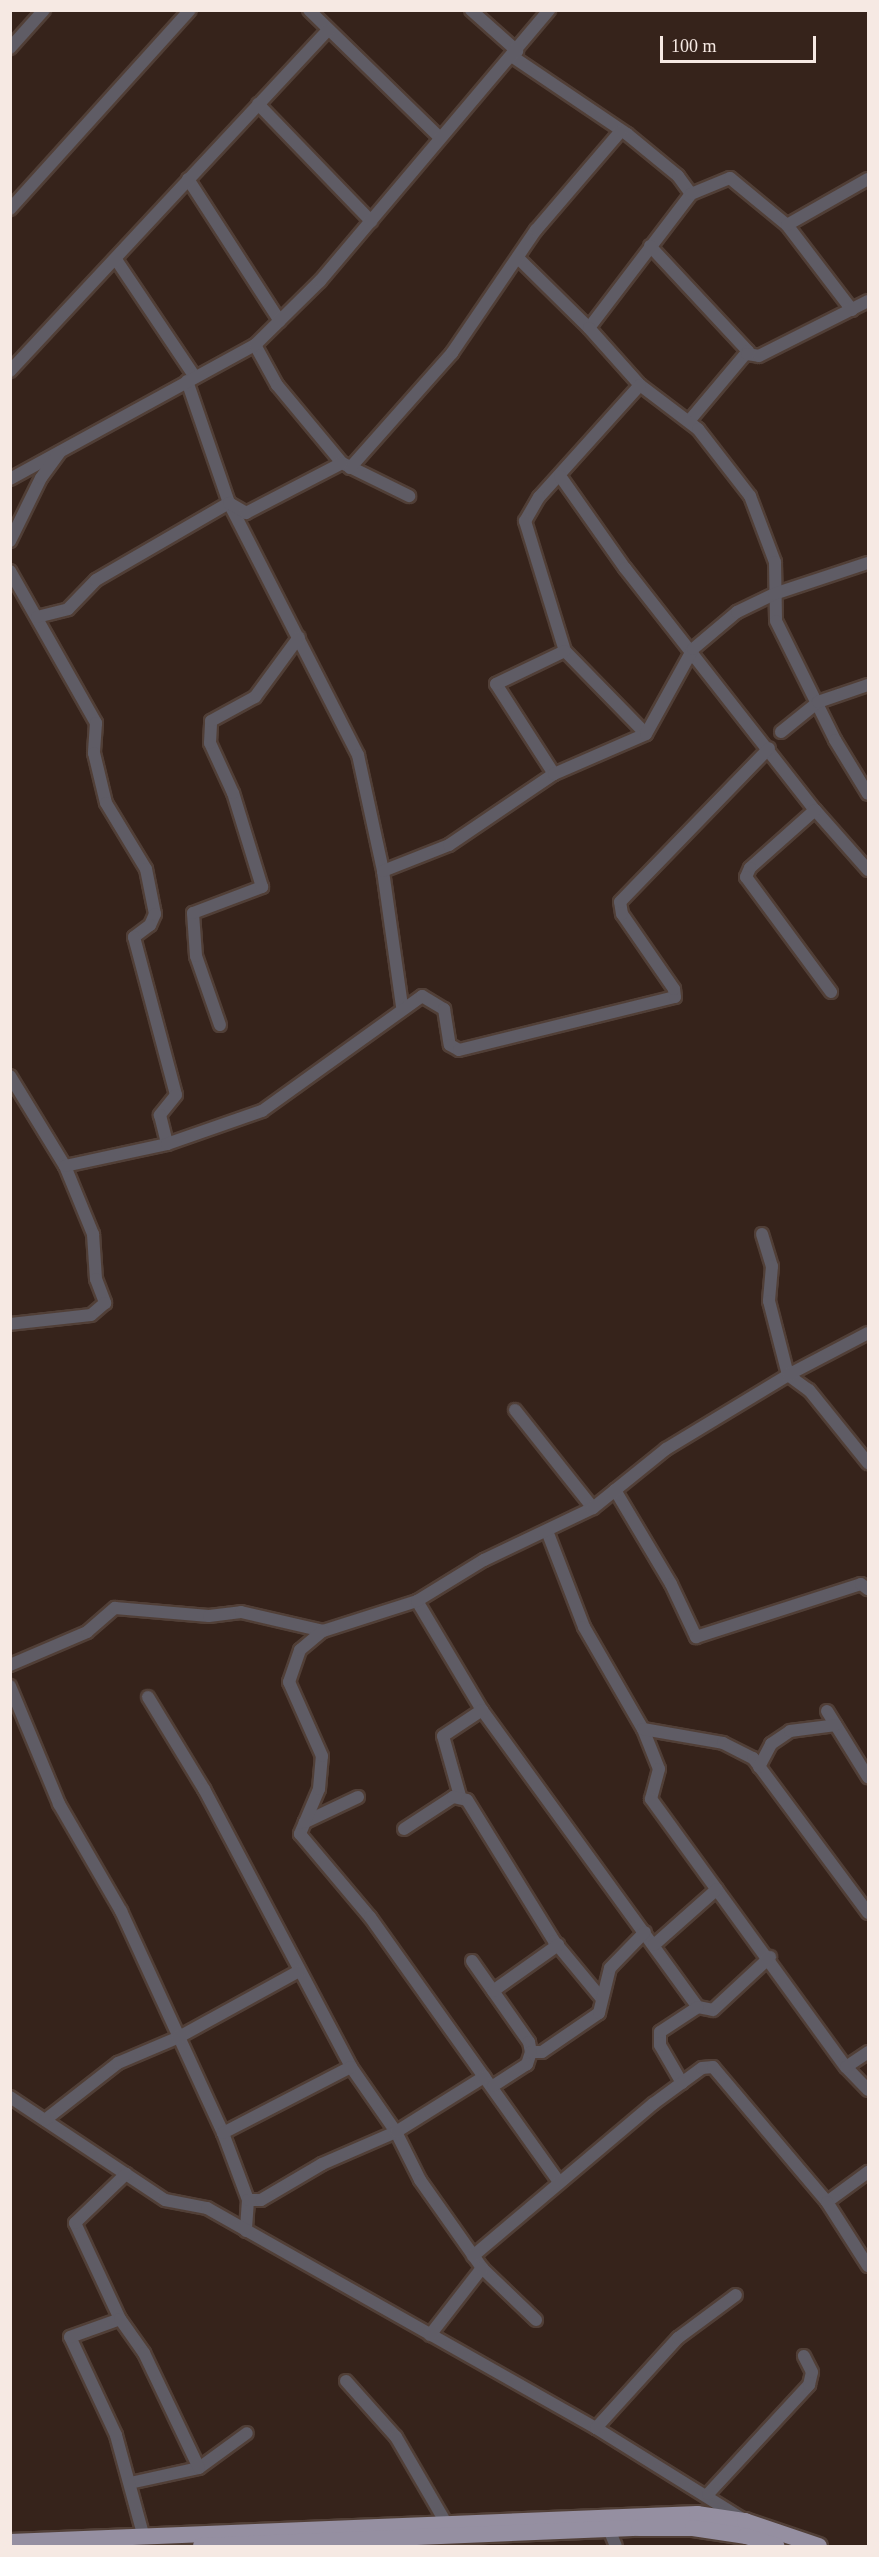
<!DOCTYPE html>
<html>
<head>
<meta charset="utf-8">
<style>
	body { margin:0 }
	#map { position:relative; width:879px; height:2557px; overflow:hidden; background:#36231b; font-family:Georgia,serif }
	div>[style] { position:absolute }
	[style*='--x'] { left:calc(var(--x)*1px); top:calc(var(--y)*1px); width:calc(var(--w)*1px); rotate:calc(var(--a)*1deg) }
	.roads { filter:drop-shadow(2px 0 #513f37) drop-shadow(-2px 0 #513f37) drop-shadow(0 2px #513f37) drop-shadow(0 -2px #513f37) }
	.minor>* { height:12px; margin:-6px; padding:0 6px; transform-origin:6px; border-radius:6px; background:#5f5c65 }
	.primary>* { height:16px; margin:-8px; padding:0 8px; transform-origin:8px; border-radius:8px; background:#958fa1 }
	span { translate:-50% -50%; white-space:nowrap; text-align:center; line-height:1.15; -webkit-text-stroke:4.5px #36231b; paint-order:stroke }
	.frame { position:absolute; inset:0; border:12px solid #f6e9e3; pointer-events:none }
	.scale { position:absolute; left:660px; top:36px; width:156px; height:27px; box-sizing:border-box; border:3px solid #f6e9e3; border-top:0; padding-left:8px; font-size:18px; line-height:21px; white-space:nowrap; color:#f6e9e3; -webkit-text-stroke:4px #36231b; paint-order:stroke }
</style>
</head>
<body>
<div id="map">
	<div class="roads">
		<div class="minor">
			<div style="--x:309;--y:10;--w:183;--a:44.3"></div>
			<div style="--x:471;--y:10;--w:62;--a:41.7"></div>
			<div style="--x:10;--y:48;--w:51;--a:-48.2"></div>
			<div style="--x:513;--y:57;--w:138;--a:34"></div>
			<div style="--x:627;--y:134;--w:66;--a:39.5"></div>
			<div style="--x:678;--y:176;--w:22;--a:54"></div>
			<div style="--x:691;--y:194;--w:168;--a:127.3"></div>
			<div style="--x:589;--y:328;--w:100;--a:-135.4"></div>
			<div style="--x:258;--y:104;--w:163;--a:46"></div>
			<div style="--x:188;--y:179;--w:169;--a:57.1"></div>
			<div style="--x:691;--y:194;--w:42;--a:-22.3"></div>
			<div style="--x:730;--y:178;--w:74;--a:39.5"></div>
			<div style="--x:787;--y:225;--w:107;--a:52.6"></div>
			<div style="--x:10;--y:209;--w:268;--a:-47.9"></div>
			<div style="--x:787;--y:225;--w:93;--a:-29.6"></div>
			<div style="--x:650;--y:246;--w:144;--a:47"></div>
			<div style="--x:748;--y:351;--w:92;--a:130.1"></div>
			<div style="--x:117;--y:261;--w:140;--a:56.1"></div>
			<div style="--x:589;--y:328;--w:76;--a:48.2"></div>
			<div style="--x:640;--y:385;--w:73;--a:37.2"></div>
			<div style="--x:698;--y:429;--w:85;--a:52.2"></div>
			<div style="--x:750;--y:496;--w:71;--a:69.3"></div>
			<div style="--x:775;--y:562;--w:59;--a:89"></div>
			<div style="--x:776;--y:621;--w:133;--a:63.6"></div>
			<div style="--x:835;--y:740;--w:63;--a:58.6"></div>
			<div style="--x:255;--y:345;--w:46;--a:61.2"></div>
			<div style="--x:277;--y:385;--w:102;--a:50.2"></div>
			<div style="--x:342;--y:463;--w:75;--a:26.2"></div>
			<div style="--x:747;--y:354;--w:12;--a:9"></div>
			<div style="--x:759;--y:356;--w:122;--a:-26.8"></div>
			<div style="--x:10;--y:371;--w:465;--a:-47"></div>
			<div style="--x:187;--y:381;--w:129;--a:71"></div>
			<div style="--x:229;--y:503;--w:283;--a:62.9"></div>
			<div style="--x:358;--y:755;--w:119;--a:77.8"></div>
			<div style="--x:383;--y:871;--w:137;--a:82"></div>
			<div style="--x:640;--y:385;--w:151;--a:132"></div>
			<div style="--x:539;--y:497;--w:28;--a:120"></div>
			<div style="--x:525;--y:521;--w:136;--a:72.9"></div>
			<div style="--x:565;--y:651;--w:116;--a:45.7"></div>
			<div style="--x:350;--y:468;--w:154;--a:-48.4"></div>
			<div style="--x:452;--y:353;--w:149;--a:-55.7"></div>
			<div style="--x:536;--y:230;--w:130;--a:-49.4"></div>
			<div style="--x:560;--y:476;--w:113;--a:54.8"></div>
			<div style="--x:625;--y:568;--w:308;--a:51.9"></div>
			<div style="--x:815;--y:810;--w:80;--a:48.5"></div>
			<div style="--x:10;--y:479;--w:279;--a:-28.7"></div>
			<div style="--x:255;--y:345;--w:91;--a:-44.6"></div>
			<div style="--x:320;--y:281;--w:355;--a:-49.8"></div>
			<div style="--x:10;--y:541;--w:70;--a:-63.8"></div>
			<div style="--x:41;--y:478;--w:32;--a:-54"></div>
			<div style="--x:10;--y:571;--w:175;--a:60.5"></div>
			<div style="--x:96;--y:723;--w:30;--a:94"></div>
			<div style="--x:94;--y:753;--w:51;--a:76.5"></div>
			<div style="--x:106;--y:803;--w:77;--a:58.8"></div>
			<div style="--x:146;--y:869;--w:46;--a:78.7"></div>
			<div style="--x:155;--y:914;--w:12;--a:114"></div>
			<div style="--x:150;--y:925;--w:20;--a:143"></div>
			<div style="--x:134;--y:937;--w:163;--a:75.1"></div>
			<div style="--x:176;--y:1095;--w:26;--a:129"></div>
			<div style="--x:160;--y:1115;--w:30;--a:76"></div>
			<div style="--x:37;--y:617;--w:32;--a:-14"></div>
			<div style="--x:68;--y:609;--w:40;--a:-46"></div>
			<div style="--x:96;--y:580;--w:154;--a:-30.1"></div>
			<div style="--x:229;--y:503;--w:20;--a:30"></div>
			<div style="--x:246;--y:513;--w:108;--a:-27.5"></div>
			<div style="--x:781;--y:732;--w:48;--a:-39"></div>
			<div style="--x:818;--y:702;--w:53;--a:-18.8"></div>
			<div style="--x:554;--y:774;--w:107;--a:-122.8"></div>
			<div style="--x:496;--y:684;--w:76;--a:-25.6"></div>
			<div style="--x:815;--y:810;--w:87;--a:138.3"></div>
			<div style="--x:750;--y:868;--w:10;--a:114"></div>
			<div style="--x:746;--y:877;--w:143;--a:53.5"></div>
			<div style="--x:383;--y:871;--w:71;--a:-21.5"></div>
			<div style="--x:449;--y:845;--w:127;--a:-34.1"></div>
			<div style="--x:554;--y:774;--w:100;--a:-23.5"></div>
			<div style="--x:646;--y:734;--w:97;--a:-61.1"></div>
			<div style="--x:693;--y:649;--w:57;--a:-40.1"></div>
			<div style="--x:737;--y:612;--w:41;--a:-25.9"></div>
			<div style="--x:774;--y:594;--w:99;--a:-18.3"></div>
			<div style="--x:220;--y:1025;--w:73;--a:-109.2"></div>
			<div style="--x:196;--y:956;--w:43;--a:-94"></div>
			<div style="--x:193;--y:913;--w:74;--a:-20.6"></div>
			<div style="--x:262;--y:887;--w:98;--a:-107.1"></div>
			<div style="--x:233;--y:793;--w:55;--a:-114.7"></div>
			<div style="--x:210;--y:743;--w:22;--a:-87"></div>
			<div style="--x:211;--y:721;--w:50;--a:-28.6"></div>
			<div style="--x:255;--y:697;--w:74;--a:-53.7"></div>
			<div style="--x:10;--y:1076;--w:105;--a:58.6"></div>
			<div style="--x:65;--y:1166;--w:74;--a:67.6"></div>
			<div style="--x:93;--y:1234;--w:45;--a:86.2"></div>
			<div style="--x:96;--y:1279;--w:26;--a:69"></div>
			<div style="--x:105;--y:1303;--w:18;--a:139"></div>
			<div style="--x:91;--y:1315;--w:81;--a:173.7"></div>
			<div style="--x:65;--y:1166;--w:104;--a:-12.2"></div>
			<div style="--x:167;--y:1144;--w:101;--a:-19.2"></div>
			<div style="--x:262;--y:1111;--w:197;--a:-35.7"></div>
			<div style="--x:422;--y:996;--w:26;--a:31"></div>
			<div style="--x:444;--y:1009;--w:36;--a:81"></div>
			<div style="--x:450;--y:1045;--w:10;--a:29"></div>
			<div style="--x:459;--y:1050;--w:222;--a:-13.8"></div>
			<div style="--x:675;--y:997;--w:8;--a:-97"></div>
			<div style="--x:674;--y:989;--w:91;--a:-124.7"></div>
			<div style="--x:622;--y:914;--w:12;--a:-99"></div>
			<div style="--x:620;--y:902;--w:214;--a:-45.9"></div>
			<div style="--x:762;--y:1234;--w:34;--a:73"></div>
			<div style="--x:772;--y:1266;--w:35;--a:95"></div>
			<div style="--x:769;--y:1301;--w:76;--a:75.6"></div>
			<div style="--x:788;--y:1375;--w:26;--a:36"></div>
			<div style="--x:809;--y:1390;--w:94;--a:51.1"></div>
			<div style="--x:515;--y:1410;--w:125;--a:51.5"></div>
			<div style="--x:615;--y:1490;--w:109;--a:59.2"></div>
			<div style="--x:671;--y:1584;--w:59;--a:64.7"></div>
			<div style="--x:696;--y:1637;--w:173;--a:-17.8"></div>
			<div style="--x:861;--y:1584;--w:9;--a:36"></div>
			<div style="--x:547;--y:1531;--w:103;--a:68.9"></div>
			<div style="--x:584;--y:1627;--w:118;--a:60"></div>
			<div style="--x:643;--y:1729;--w:43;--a:68.2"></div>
			<div style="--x:659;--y:1769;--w:31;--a:105"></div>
			<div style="--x:651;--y:1799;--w:331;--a:54"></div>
			<div style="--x:846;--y:2067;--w:32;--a:46"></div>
			<div style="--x:417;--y:1601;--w:127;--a:59.2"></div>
			<div style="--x:482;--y:1710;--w:367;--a:54"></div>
			<div style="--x:698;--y:2007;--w:15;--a:11"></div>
			<div style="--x:713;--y:2010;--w:78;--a:-42.9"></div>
			<div style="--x:10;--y:1665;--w:84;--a:-23.2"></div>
			<div style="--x:87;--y:1632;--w:37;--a:-41"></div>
			<div style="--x:115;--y:1608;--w:94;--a:4.9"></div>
			<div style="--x:209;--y:1616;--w:32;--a:-7"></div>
			<div style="--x:241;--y:1612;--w:84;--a:13"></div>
			<div style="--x:323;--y:1631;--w:99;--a:-17.7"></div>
			<div style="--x:417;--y:1601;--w:79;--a:-31.5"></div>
			<div style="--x:484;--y:1560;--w:121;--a:-25.5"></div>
			<div style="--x:593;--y:1508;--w:94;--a:-38.9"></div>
			<div style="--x:666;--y:1449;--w:143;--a:-31.2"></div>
			<div style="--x:788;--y:1375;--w:90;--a:-27.7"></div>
			<div style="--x:10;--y:1686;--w:128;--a:67.4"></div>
			<div style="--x:59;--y:1804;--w:124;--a:59.9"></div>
			<div style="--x:121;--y:1911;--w:244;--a:65.3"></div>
			<div style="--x:223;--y:2133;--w:72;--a:69.5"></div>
			<div style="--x:248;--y:2200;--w:31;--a:94"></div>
			<div style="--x:148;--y:1697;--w:108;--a:58.7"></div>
			<div style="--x:204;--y:1789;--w:314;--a:62.1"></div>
			<div style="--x:351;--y:2067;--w:79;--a:55.3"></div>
			<div style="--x:396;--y:2132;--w:54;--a:63.4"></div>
			<div style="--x:420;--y:2180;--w:108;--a:54.8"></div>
			<div style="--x:482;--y:2268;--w:75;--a:43.9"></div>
			<div style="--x:827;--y:1711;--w:78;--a:58.2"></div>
			<div style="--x:643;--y:1729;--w:81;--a:9.9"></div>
			<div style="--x:723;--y:1743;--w:34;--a:27"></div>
			<div style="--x:753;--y:1758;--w:193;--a:53.4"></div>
			<div style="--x:759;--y:1767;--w:26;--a:-62"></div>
			<div style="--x:771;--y:1744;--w:23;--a:-34"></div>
			<div style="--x:790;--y:1731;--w:46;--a:-7.4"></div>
			<div style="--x:460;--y:1796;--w:62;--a:-105.8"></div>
			<div style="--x:443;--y:1736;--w:47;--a:-33.7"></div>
			<div style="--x:358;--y:1797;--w:59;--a:154.7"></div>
			<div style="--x:305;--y:1822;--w:13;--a:113"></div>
			<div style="--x:300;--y:1834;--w:109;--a:49.9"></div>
			<div style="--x:370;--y:1917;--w:324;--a:54.5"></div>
			<div style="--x:305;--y:1822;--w:36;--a:-67"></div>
			<div style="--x:319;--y:1789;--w:33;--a:-85"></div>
			<div style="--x:322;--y:1756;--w:81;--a:-114"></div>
			<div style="--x:289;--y:1682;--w:34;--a:-71"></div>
			<div style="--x:300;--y:1650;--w:30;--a:-40"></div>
			<div style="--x:404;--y:1829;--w:59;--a:-33.1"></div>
			<div style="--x:453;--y:1797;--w:14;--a:12"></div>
			<div style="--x:467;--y:1800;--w:166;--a:58.3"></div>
			<div style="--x:554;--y:1941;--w:75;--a:50.4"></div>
			<div style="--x:654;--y:1945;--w:84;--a:-41.6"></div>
			<div style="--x:472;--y:1961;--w:99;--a:54.9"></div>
			<div style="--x:529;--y:2042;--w:10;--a:79"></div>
			<div style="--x:531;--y:2052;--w:13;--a:108"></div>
			<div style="--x:527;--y:2064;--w:40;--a:147.1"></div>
			<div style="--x:493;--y:1991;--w:80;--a:-35.3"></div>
			<div style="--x:531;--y:2052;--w:11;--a:0"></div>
			<div style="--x:542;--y:2052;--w:69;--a:-34.4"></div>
			<div style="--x:599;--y:2013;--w:46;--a:-76.3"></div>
			<div style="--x:610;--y:1968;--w:50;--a:-45.8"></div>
			<div style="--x:846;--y:2067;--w:27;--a:-34"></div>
			<div style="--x:682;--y:2083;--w:44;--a:-120.1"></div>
			<div style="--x:660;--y:2045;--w:13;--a:-90"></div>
			<div style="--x:660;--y:2032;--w:45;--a:-33.3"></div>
			<div style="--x:10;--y:2097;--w:186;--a:33.6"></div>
			<div style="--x:165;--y:2200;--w:43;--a:10.8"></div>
			<div style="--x:207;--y:2208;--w:447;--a:29.5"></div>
			<div style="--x:596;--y:2428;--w:172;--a:31.9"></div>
			<div style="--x:45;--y:2120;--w:93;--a:-38"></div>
			<div style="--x:118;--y:2063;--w:64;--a:-23"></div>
			<div style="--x:177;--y:2038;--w:139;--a:-28.8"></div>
			<div style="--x:223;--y:2133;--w:144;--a:-27.3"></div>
			<div style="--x:248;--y:2200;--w:13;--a:0"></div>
			<div style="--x:261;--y:2200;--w:71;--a:-30.5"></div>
			<div style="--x:322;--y:2164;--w:81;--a:-23.4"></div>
			<div style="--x:396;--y:2132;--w:104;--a:-32"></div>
			<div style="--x:827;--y:2202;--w:51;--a:-36.2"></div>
			<div style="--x:473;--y:2256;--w:236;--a:-40.2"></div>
			<div style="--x:653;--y:2104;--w:61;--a:-36.3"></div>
			<div style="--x:702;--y:2068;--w:11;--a:-5"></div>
			<div style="--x:713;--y:2067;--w:177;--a:49.8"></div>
			<div style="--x:827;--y:2202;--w:76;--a:57.4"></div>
			<div style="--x:120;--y:2319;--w:106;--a:-115.1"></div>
			<div style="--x:75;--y:2223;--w:71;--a:-43.9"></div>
			<div style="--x:430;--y:2335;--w:85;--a:-52.2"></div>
			<div style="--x:346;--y:2381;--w:75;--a:48.2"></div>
			<div style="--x:396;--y:2437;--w:99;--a:59.8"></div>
			<div style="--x:596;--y:2428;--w:122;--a:-47.7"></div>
			<div style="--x:678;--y:2338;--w:72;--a:-36.6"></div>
			<div style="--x:130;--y:2483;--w:71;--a:-12.3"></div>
			<div style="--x:199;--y:2468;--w:59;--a:-36.1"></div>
			<div style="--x:708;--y:2494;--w:149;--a:-47.2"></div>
			<div style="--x:809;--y:2385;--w:13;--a:-77"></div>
			<div style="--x:812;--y:2372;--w:18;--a:-117"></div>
			<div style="--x:609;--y:2529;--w:18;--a:68"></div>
			<div style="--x:143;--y:2534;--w:103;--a:-105.3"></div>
			<div style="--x:116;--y:2435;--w:108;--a:-115.1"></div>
			<div style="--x:70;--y:2337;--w:53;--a:-19.8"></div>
			<div style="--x:120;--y:2319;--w:42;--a:54.8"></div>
			<div style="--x:144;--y:2353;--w:127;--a:64.4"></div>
		</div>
		<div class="primary">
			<div style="--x:10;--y:2542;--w:688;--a:-2.33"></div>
			<div style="--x:697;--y:2514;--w:49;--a:8.3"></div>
			<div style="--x:745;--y:2521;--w:78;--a:18.7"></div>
			<div style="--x:201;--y:2546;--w:438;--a:-2.4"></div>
			<div style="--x:639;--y:2528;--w:54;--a:0"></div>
			<div style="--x:693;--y:2528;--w:54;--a:8.6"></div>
			<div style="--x:746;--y:2536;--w:32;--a:18"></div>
		</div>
	</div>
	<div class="frame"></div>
	<div class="scale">100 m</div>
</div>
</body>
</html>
